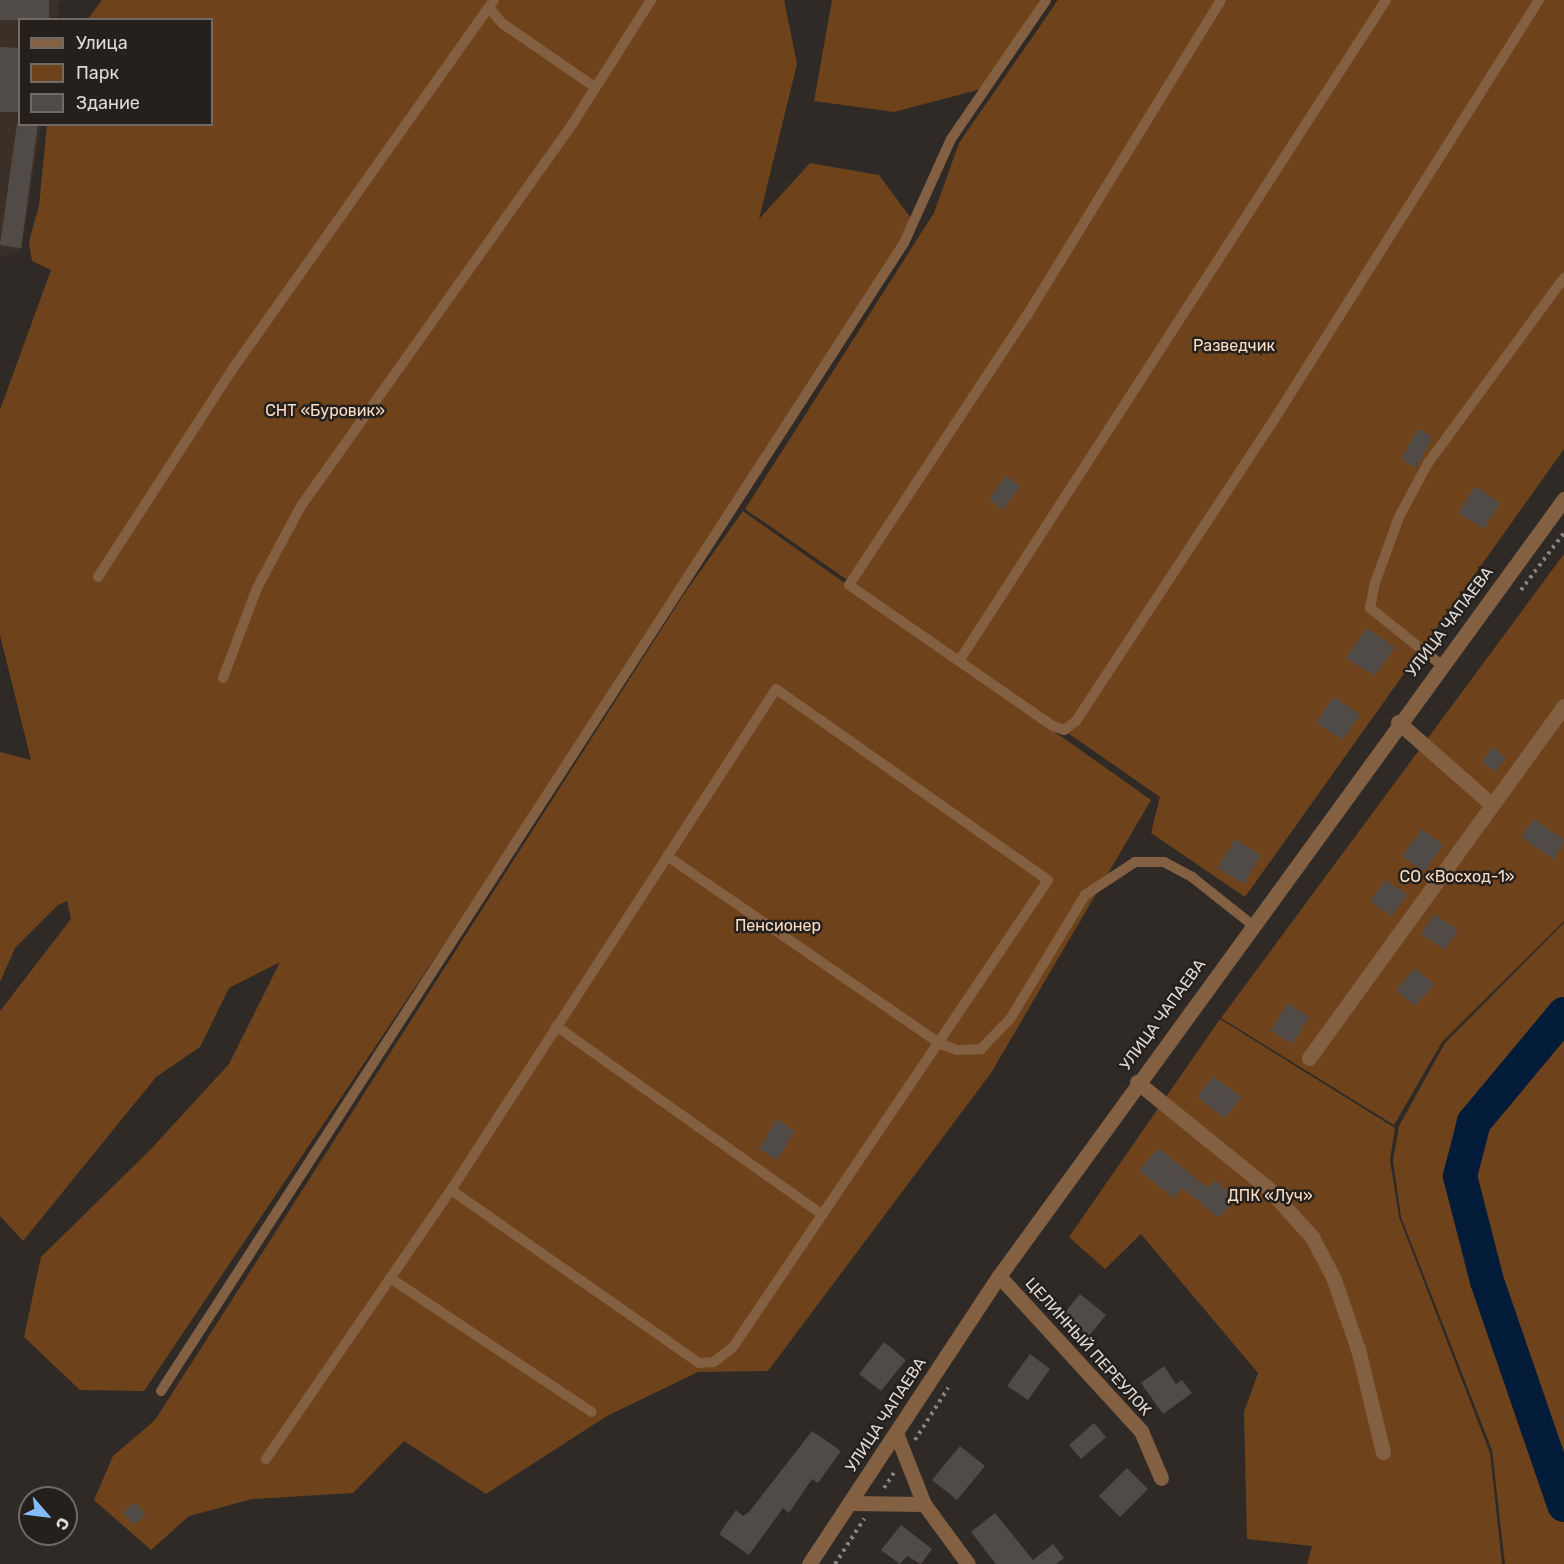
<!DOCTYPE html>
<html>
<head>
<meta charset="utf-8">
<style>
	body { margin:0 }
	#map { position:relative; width:1564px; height:1564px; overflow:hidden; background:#2f2a26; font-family:Rubik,sans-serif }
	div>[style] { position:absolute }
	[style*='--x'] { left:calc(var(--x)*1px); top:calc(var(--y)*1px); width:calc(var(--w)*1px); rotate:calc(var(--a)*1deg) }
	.built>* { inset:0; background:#3b3028 }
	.green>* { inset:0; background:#6e431b }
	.river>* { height:34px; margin:-17px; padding:0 17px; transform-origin:17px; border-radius:17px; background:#011b39 }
	.building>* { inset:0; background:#514b47 }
	.path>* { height:4px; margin-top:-2px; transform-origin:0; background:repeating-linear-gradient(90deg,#888480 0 3px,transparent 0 7.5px) }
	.service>* { height:10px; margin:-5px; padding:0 5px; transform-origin:5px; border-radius:5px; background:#846042 }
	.minor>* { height:15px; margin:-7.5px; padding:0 7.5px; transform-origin:7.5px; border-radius:7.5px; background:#846042 }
	.tertiary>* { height:15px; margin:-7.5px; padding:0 7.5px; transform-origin:7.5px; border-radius:7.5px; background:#846042 }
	span { translate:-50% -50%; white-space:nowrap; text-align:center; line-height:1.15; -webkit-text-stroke:5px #25201c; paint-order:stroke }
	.park-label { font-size:16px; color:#faddc5 }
	.street-label { font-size:16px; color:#dddad7 }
	.legend { position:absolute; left:18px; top:18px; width:195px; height:108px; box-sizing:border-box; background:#25201c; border:2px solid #6f6a67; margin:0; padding:8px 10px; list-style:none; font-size:18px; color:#dddad7 }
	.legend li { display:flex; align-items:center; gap:12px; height:30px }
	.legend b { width:30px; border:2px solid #6f6a67 }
	.north { position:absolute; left:18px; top:1486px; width:60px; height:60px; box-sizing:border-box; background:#25201c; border:2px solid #6f6a67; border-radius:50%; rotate:118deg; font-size:16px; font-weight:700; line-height:24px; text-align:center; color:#dddad7 }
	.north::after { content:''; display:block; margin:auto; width:21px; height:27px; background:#84bcfb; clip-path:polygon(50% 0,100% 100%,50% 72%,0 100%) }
</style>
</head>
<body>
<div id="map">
	<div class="built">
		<div style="clip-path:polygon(0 0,60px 0,57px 19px,20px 20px,20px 124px,41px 125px,22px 250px,0 257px)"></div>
	</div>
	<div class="green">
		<div style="clip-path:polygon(102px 0,784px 0,797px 64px,759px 219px,810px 163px,879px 175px,913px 221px,561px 770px,144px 1391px,80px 1390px,24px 1337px,41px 1257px,151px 1149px,229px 1064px,280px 962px,229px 988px,200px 1047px,156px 1077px,23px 1241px,0 1216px,0 1011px,71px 919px,67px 901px,58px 905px,15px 948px,0 982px,0 752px,31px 760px,0 635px,0 410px,51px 270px,32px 261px,29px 242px,39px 205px,47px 125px,212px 124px,212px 20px,88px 19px)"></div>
		<div style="clip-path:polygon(832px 0,1040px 0,981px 89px,894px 112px,814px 101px)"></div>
		<div style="clip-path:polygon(1058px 0,1564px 0,1564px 449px,1245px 897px,1151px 833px,1160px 797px,745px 509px,934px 213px,959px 143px)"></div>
		<div style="clip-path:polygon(743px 511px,1151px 800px,991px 1073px,768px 1371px,698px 1372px,607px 1416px,486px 1494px,404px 1441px,353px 1493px,252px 1499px,189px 1516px,151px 1550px,94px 1500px,113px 1456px,155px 1420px,684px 594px)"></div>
		<div style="clip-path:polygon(1564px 554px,1564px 921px,1442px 1042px,1394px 1125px,1221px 1018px)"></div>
		<div style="clip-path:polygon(1564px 923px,1564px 1564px,1505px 1564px,1492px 1450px,1401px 1217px,1393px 1161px,1399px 1126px,1445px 1043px)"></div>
		<div style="clip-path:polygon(1220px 1019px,1395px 1128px,1390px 1160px,1399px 1217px,1490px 1453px,1502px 1564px,1307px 1564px,1312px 1546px,1247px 1539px,1244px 1412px,1258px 1373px,1141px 1234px,1105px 1269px,1069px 1237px)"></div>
	</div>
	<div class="river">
		<div style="--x:1564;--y:1014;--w:141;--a:129.8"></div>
		<div style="--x:1474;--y:1122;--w:56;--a:104.5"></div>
		<div style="--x:1460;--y:1176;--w:108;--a:75.6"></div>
		<div style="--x:1487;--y:1281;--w:237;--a:71"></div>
	</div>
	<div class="building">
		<div style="clip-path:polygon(0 0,49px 0,49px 20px,0 20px)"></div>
		<div style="clip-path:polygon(0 47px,20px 48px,20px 112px,0 112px)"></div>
		<div style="clip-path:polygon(17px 124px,38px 124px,21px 248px,0 245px)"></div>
		<div style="clip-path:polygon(1418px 429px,1433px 437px,1416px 468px,1401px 459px)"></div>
		<div style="clip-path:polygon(1006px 476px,1020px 486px,1003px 510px,989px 499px)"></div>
		<div style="clip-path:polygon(1475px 486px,1500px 503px,1484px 529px,1458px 513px)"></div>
		<div style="clip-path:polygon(1366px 628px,1395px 647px,1375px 676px,1346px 658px)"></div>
		<div style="clip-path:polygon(1333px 697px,1360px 714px,1343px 740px,1316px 723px)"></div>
		<div style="clip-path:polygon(1493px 747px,1506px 758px,1494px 772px,1482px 761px)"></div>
		<div style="clip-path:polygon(1534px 819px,1564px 840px,1554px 860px,1521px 837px)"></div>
		<div style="clip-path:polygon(1422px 829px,1443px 845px,1424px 872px,1402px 856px)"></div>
		<div style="clip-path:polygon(1235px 839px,1261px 855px,1244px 884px,1217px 868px)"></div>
		<div style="clip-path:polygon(1385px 880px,1407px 894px,1392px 916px,1370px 902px)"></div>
		<div style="clip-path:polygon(1434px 914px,1458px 930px,1445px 950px,1421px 934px)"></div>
		<div style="clip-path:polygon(1415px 968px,1434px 984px,1415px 1006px,1396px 990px)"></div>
		<div style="clip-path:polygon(1287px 1003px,1309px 1017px,1293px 1044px,1271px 1031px)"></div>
		<div style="clip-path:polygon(1213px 1076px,1241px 1097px,1225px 1118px,1197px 1097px)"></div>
		<div style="clip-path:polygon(777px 1119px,795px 1131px,777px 1160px,759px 1149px)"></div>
		<div style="clip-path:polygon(1158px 1148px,1208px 1188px,1214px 1180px,1236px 1198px,1219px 1218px,1182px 1188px,1174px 1198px,1139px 1171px)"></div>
		<div style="clip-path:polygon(1080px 1294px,1106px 1315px,1089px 1336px,1063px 1315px)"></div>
		<div style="clip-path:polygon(884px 1342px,906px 1360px,881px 1391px,859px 1374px)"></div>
		<div style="clip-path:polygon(1030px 1354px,1050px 1369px,1028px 1400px,1007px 1386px)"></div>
		<div style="clip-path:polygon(1164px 1366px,1176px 1384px,1182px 1380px,1192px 1393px,1163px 1414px,1141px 1383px)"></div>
		<div style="clip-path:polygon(1094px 1423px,1106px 1437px,1081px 1459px,1069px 1445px)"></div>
		<div style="clip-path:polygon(812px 1431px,841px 1451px,818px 1483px,812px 1479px,789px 1513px,783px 1508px,749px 1555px,719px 1534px,736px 1510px,743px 1516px,749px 1512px)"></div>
		<div style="clip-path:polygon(960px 1446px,985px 1466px,957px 1500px,932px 1480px)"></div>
		<div style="clip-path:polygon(1127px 1468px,1148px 1489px,1120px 1517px,1099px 1496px)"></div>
		<div style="clip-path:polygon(134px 1502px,146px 1514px,134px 1525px,123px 1513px)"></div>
		<div style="clip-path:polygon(995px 1513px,1033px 1560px,1053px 1544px,1064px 1558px,1056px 1564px,996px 1564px,971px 1532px)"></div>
		<div style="clip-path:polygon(901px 1525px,932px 1549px,921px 1564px,907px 1556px,900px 1564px,881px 1550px)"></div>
	</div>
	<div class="path">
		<div style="--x:1521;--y:590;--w:71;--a:-53"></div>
		<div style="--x:915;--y:1440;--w:62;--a:-57.6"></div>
		<div style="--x:884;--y:1488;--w:20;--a:-57"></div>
		<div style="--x:835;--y:1564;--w:54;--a:-57.2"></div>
	</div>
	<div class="service">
		<div style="--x:1221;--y:0;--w:370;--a:121.6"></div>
		<div style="--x:1027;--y:315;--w:323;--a:123.4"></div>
		<div style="--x:849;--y:585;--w:248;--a:34.7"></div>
		<div style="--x:1053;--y:726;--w:12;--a:20"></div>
		<div style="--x:1064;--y:730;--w:15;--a:-37"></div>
		<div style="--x:1076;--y:721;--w:353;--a:-56.7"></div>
		<div style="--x:1270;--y:426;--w:504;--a:-57.73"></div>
		<div style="--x:489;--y:8;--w:21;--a:49"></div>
		<div style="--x:503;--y:24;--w:112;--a:34.4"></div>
		<div style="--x:98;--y:577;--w:250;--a:-57.1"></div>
		<div style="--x:234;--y:367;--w:450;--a:-54.7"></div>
		<div style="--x:959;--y:661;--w:787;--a:-57.14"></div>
		<div style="--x:1440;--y:664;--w:90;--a:-141.3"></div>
		<div style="--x:1370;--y:608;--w:25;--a:-79"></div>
		<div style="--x:1375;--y:583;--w:70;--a:-70"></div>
		<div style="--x:1399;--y:517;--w:61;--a:-61.8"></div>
		<div style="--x:1428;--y:463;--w:230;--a:-53.7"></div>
		<div style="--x:223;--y:678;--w:96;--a:-69.3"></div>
		<div style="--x:257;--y:588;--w:93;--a:-61.8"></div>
		<div style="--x:301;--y:506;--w:470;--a:-54.6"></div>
		<div style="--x:573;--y:123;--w:146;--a:-57.6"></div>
		<div style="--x:667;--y:856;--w:332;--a:34.5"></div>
		<div style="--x:941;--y:1044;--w:17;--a:21"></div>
		<div style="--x:957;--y:1050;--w:24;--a:-2"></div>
		<div style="--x:981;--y:1049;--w:42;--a:-46"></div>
		<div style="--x:1010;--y:1019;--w:145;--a:-58.8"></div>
		<div style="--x:1085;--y:895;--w:60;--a:-33.4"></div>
		<div style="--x:1135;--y:862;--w:29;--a:0"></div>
		<div style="--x:1164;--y:862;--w:32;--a:28"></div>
		<div style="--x:1192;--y:877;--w:75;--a:38.5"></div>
		<div style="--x:556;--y:1026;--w:327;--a:35.3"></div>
		<div style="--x:390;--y:1278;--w:242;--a:33.6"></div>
		<div style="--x:161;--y:1391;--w:1367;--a:-57.09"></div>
		<div style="--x:904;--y:243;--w:114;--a:-65.7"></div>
		<div style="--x:951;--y:139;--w:168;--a:-55.6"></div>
		<div style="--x:266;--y:1459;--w:326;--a:-55.5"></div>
		<div style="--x:451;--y:1190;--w:597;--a:-57.03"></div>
		<div style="--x:776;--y:689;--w:332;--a:35.1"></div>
		<div style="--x:1048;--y:880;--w:563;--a:124"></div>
		<div style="--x:733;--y:1347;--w:24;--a:142"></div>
		<div style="--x:714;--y:1362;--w:15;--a:176"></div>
		<div style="--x:699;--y:1363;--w:302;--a:-145.1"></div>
	</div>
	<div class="minor">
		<div style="--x:1398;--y:722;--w:125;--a:41.4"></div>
		<div style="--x:1309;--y:1058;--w:435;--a:-54.1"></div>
		<div style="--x:1137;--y:1082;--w:169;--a:39"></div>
		<div style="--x:1268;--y:1188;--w:66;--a:48.1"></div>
		<div style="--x:1312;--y:1237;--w:45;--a:62.3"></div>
		<div style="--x:1333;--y:1277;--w:76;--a:70.9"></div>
		<div style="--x:1358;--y:1349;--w:106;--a:76.4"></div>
		<div style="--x:999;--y:1276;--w:210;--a:47.5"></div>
		<div style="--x:1141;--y:1431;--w:51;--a:66.9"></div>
		<div style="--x:896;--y:1433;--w:76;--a:68.5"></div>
		<div style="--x:924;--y:1504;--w:74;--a:53.7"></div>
		<div style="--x:849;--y:1503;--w:75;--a:0.8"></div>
	</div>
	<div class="tertiary">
		<div style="--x:809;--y:1564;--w:345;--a:-56.6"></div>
		<div style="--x:999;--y:1276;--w:961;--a:-53.98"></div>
	</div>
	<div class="park-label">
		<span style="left:1234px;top:346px">Разведчик</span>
		<span style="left:325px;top:411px">СНТ «Буровик»</span>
		<span style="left:1457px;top:877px">СО «Восход-1»</span>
		<span style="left:778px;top:926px">Пенсионер</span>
		<span style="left:1270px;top:1196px">ДПК «Луч»</span>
	</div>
	<div class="street-label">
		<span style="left:1450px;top:622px;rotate:-53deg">УЛИЦА ЧАПАЕВА</span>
		<span style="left:1163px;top:1015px;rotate:-54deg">УЛИЦА ЧАПАЕВА</span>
		<span style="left:1088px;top:1347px;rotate:48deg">ЦЕЛИННЫЙ ПЕРЕУЛОК</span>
		<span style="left:886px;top:1415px;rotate:-57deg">УЛИЦА ЧАПАЕВА</span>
	</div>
	<ul class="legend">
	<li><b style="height:8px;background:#846042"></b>Улица</li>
	<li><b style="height:16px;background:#6e431b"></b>Парк</li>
	<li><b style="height:16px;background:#514b47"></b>Здание</li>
	</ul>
	<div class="north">С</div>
</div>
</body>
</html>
